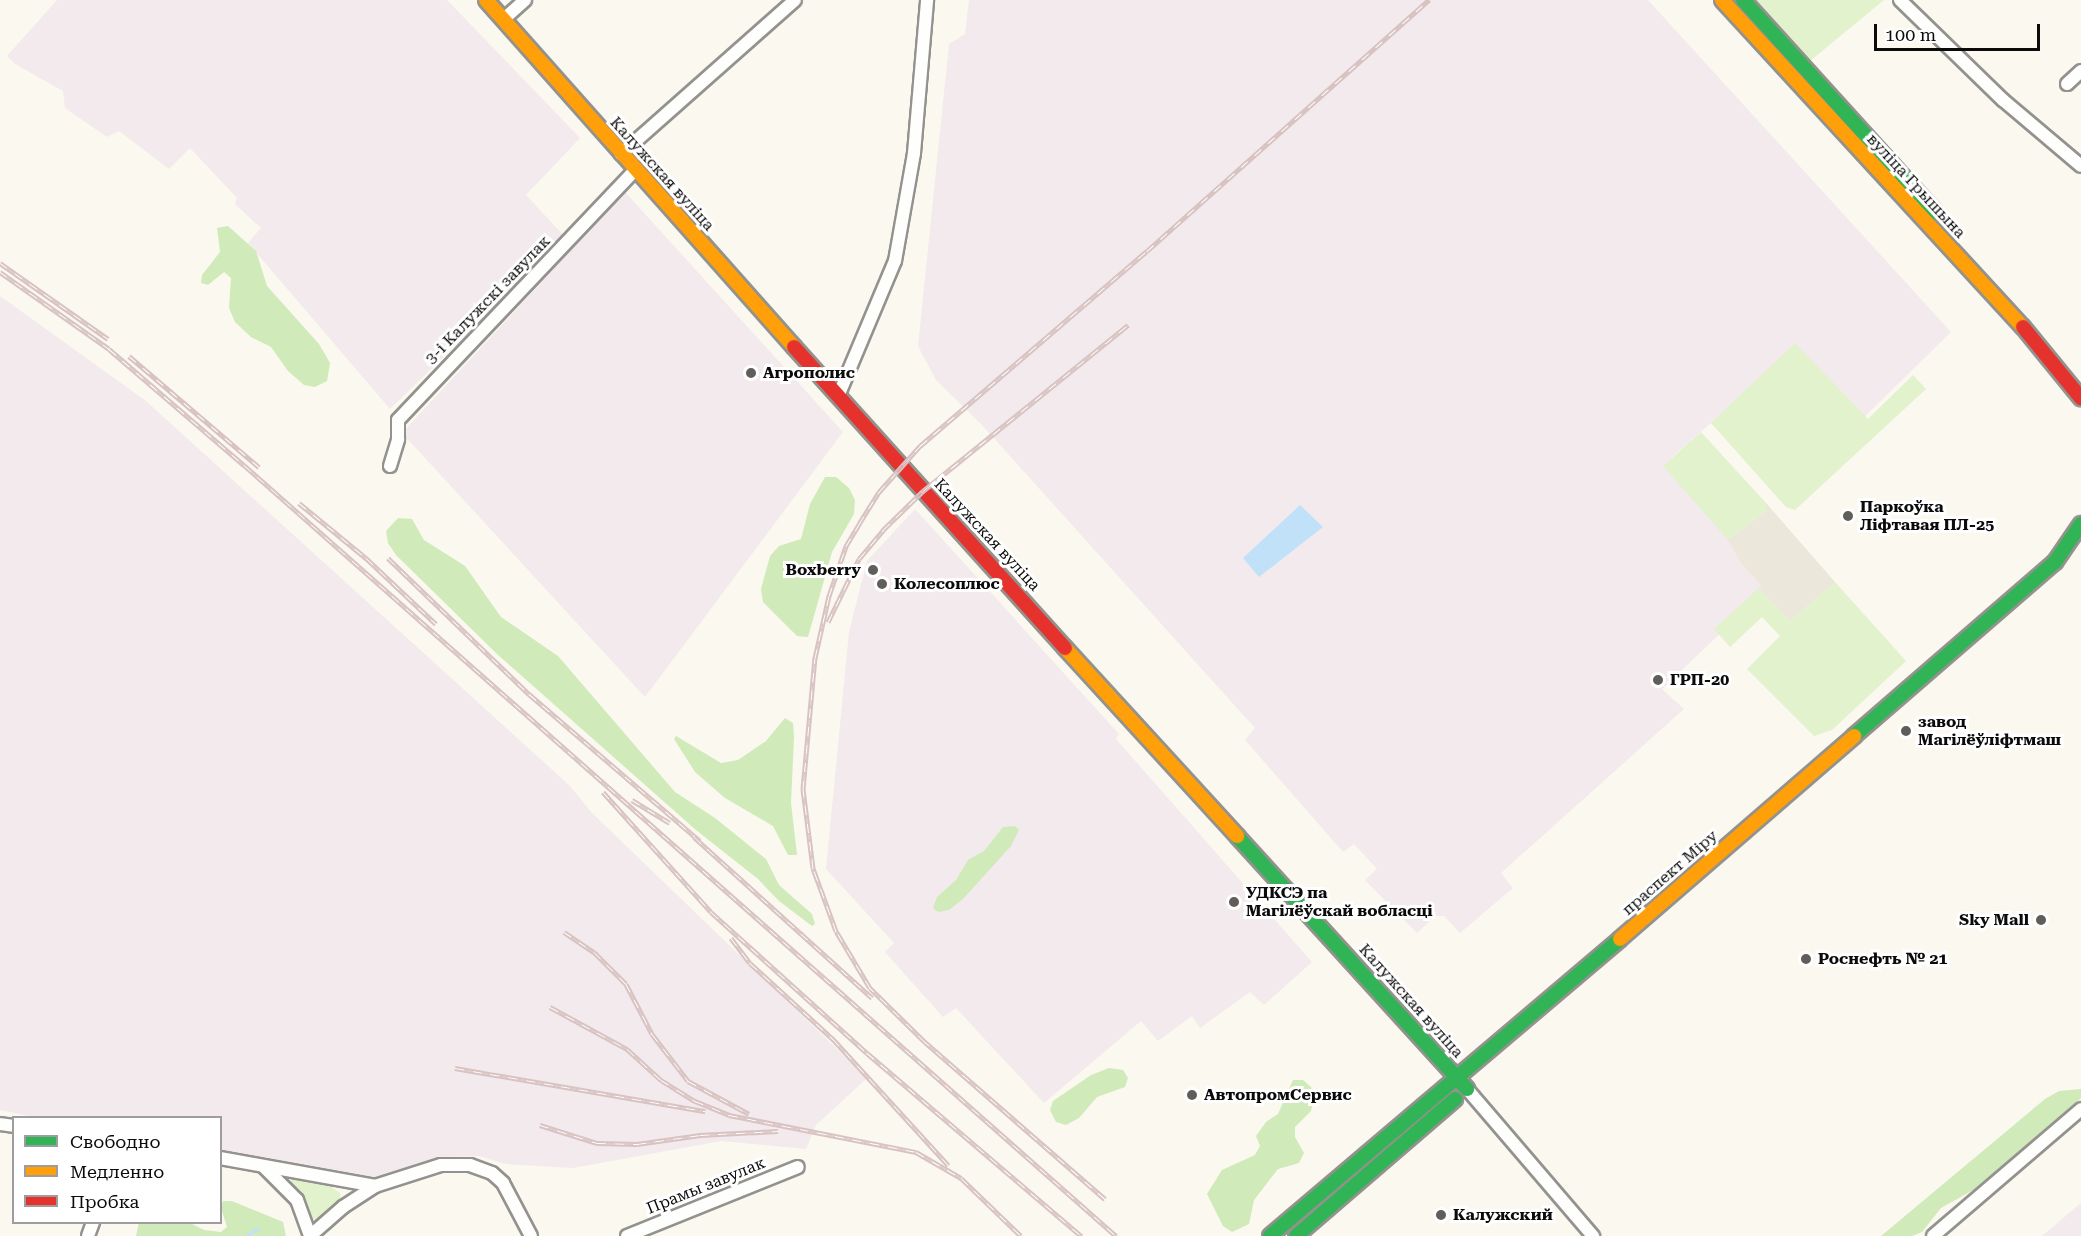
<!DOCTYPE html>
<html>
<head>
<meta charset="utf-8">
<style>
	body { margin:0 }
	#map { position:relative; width:2081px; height:1236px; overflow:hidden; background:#faf8ef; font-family:"Roboto Serif",serif }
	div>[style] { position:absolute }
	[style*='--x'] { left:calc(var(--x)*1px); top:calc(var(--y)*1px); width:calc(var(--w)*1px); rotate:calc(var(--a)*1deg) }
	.industrial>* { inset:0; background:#f2eaed }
	.green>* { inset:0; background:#e1f2cc }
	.forest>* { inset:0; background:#d0eaba }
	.plaza>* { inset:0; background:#ebe7da }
	.water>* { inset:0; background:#c1e1f8 }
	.stream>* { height:3px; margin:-1.5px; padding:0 1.5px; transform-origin:1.5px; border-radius:1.5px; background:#c1e1f8 }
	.roads { filter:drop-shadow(2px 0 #93928e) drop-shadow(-2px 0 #93928e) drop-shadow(0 2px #93928e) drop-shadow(0 -2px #93928e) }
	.street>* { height:12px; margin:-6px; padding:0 6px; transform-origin:6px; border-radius:6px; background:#fefefd }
	.fast>* { height:14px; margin:-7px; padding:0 7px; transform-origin:7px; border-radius:7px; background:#30b455 }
	.slow>* { height:14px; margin:-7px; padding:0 7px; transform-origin:7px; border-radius:7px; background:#ff9f0a }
	.jam>* { height:14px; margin:-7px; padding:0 7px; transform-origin:7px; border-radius:7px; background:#e5322d }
	.rail>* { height:5px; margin-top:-2.5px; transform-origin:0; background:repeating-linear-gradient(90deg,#fff 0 9px,#d8c3c2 0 18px); box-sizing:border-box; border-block:2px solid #d8c3c2 }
	.dots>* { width:16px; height:16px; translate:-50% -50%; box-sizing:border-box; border:3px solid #fff; border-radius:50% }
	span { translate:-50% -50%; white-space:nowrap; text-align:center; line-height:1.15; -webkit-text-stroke:6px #fff; paint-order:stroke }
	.street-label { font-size:16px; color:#0b0b0b }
	.poi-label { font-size:16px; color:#0b0b0b; font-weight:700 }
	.left { translate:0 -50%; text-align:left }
	.right { translate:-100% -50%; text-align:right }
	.legend { position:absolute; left:12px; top:1116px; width:210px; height:108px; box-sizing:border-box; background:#fff; border:2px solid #9d9d9d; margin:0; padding:8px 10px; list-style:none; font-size:18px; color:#0b0b0b }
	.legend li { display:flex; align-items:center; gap:12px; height:30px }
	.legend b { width:30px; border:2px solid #9d9d9d }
	.scale { position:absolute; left:1874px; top:24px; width:166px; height:27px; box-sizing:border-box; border:3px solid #0b0b0b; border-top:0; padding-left:8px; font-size:18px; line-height:21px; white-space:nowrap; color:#0b0b0b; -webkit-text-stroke:4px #fff; paint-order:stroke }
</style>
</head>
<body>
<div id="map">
	<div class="industrial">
		<div style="clip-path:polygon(57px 0,447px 0,580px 138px,526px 195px,566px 238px,390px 409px,248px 243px,261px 228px,235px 204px,237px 198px,190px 148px,169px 169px,119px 131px,107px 137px,65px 108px,63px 91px,15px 64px,7px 56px)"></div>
		<div style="clip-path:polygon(969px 0,1648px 0,1951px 332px,1850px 431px,1788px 355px,1670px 459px,1773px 583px,1662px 689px,1684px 709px,1501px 873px,1513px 888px,1460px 933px,1444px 916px,1435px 916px,1417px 933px,1365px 880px,1377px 869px,1354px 844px,1343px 852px,1245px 740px,1255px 728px,981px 424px,936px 380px,918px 346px,949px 44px,965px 34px)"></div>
		<div style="clip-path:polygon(625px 192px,843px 432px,645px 697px,402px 433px)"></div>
		<div style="clip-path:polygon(0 296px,146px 401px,570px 786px,591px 812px,867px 1078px,816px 1125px,806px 1149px,721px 1141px,573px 1168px,505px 1164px,479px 1156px,440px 1157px,383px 1178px,368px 1178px,221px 1151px,220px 1118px,39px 1118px,0 1110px)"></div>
		<div style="clip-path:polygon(915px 509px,1119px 734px,1116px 739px,1312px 962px,1264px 1005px,1250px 992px,1200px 1028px,1192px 1016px,1158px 1041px,1141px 1021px,1044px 1103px,956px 1008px,943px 1017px,885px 952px,894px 943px,826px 869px,849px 632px,867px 561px)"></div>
		<div style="clip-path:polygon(2081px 1203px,2081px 1236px,2042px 1236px)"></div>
	</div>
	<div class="green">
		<div style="clip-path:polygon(1756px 0,1884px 0,1810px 61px)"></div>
		<div style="clip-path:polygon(1795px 343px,1868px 419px,1913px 375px,1926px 389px,1795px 510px,1786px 507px,1711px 423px)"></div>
		<div style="clip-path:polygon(1701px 432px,1766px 503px,1766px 511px,1728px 540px,1663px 466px)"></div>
		<div style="clip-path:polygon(1835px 582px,1906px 661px,1832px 730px,1814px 736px,1747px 669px,1780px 636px,1762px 617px,1730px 647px,1714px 629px,1759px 588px,1790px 621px)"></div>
		<div style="clip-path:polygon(291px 1178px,329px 1185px,340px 1193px,341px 1200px,323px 1219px,316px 1220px,308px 1216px,291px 1186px)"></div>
	</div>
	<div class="forest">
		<div style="clip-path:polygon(228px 226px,256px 251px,267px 286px,319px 344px,330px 363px,327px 381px,315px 387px,304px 385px,288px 371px,271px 347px,251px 337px,235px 322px,229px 308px,231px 278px,224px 272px,208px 285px,201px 283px,202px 275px,220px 252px,217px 228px)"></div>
		<div style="clip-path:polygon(825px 477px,836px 477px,849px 488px,855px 500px,854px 514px,832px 552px,808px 637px,797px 636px,763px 602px,761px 589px,770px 556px,779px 546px,801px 539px,810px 504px)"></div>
		<div style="clip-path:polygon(398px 518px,412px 519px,424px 540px,465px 566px,501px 617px,558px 656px,675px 792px,715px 818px,766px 859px,779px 885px,812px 914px,815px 924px,812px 926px,779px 901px,758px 879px,696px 830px,497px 654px,396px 555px,388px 543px,386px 531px)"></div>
		<div style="clip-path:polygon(785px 718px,793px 723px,794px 737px,791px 803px,797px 855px,788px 855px,773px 826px,725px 798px,695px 772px,674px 739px,676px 736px,721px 763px,738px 760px,766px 741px)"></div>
		<div style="clip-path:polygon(1015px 826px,1019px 830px,1011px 846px,963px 899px,949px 910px,938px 912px,933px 908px,937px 897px,956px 880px,968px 860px,984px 851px,1003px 827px)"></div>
		<div style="clip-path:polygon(1109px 1068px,1123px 1070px,1128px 1078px,1125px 1087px,1097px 1097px,1079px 1118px,1066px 1125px,1056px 1122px,1050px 1110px,1053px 1101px,1091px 1075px)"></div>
		<div style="clip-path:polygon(1293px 1080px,1303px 1080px,1311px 1087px,1314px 1097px,1311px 1111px,1295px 1127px,1295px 1137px,1304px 1153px,1299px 1163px,1278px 1169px,1254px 1200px,1249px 1224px,1232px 1232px,1223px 1226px,1207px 1194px,1222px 1170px,1255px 1155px,1260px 1146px,1256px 1136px,1266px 1122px,1278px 1114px)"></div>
		<div style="clip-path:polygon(2081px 1089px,2081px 1098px,1975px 1189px,1941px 1208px,1922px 1232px,1912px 1236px,1881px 1236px,2045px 1099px,2059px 1091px)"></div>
		<div style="clip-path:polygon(223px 1201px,232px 1201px,283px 1222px,286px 1236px,136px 1236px,139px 1222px,190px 1223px,204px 1230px,221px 1232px,227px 1227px,221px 1208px)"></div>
	</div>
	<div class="plaza">
		<div style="clip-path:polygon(1766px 503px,1835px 582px,1790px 621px,1759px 588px,1762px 586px,1741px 563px,1728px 540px,1766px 511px)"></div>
	</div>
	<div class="water">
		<div style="clip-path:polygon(1300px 505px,1323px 527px,1259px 577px,1243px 558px)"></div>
	</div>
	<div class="stream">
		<div style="--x:246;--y:1236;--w:14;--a:-34"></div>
	</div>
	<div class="roads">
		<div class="street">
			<div style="--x:1900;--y:0;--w:144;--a:44.2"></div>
			<div style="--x:2003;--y:100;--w:102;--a:40.2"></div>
			<div style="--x:505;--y:18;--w:27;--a:-42"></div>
			<div style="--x:2067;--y:84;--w:19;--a:-43"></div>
			<div style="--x:621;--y:154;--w:232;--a:-41.5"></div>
			<div style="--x:839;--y:394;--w:144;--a:-67.2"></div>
			<div style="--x:895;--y:261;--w:110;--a:-80"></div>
			<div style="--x:914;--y:153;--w:154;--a:-85.1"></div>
			<div style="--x:390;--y:466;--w:28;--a:-73"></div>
			<div style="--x:398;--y:439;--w:19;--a:-90"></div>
			<div style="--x:398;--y:420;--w:344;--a:-46.5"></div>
			<div style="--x:1467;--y:1089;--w:194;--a:49.4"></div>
			<div style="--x:0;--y:1124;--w:14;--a:8"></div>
			<div style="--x:220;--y:1158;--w:158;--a:10.2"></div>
			<div style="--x:263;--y:1166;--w:48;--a:45"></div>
			<div style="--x:297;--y:1200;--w:38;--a:70"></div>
			<div style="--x:88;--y:1236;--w:15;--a:-70"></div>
			<div style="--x:310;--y:1236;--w:44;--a:-41.3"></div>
			<div style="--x:343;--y:1207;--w:38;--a:-33"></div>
			<div style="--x:375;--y:1186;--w:69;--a:-17.7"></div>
			<div style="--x:441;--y:1165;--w:29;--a:0"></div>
			<div style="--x:470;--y:1165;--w:23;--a:20"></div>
			<div style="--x:492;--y:1173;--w:15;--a:42"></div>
			<div style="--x:503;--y:1183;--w:60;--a:62.2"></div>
			<div style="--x:627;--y:1236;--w:184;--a:-22"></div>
			<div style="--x:1933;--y:1236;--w:195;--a:-40.6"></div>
		</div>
		<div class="fast">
			<div style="--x:1743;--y:0;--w:286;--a:47.8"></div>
			<div style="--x:1854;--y:736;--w:266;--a:-40.9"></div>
			<div style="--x:2055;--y:562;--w:46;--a:-55.6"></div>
			<div style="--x:1237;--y:836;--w:342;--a:47.7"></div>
			<div style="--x:1270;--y:1236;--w:459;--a:-40.3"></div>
			<div style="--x:1296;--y:1236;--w:210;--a:-40.7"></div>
		</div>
		<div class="slow">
			<div style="--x:486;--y:0;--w:464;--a:48.4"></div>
			<div style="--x:1722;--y:0;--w:444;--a:47.4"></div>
			<div style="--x:1065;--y:648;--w:255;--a:47.5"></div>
			<div style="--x:1620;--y:939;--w:310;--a:-40.9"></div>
		</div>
		<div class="jam">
			<div style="--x:2023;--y:327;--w:92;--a:50.8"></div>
			<div style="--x:794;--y:347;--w:405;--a:48"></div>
		</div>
	</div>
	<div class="rail">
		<div style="--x:0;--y:263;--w:132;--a:35.1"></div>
		<div style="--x:0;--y:272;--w:133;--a:35.2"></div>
		<div style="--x:109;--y:349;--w:178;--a:40.7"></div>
		<div style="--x:244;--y:465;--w:1164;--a:41.48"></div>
		<div style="--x:129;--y:356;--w:171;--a:40.5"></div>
		<div style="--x:299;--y:503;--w:87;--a:39.4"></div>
		<div style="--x:366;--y:558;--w:96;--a:43.3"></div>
		<div style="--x:388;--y:558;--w:196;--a:44"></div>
		<div style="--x:529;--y:694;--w:225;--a:40.7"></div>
		<div style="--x:828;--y:622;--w:70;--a:-63.8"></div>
		<div style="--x:859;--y:559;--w:38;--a:-50"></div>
		<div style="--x:883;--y:530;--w:56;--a:-44.3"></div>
		<div style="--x:923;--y:491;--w:264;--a:-39"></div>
		<div style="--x:603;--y:792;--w:161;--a:48"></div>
		<div style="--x:711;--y:912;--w:210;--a:42.1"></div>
		<div style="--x:867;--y:1053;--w:282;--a:40.5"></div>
		<div style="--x:632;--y:800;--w:44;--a:31.2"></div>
		<div style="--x:694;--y:837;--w:240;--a:42.1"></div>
		<div style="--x:564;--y:932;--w:36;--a:34"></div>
		<div style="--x:594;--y:952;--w:45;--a:45"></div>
		<div style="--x:626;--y:984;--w:56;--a:62.5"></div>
		<div style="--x:652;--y:1034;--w:59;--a:52.5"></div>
		<div style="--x:688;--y:1081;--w:69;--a:28.4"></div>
		<div style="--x:731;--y:938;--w:31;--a:53"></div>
		<div style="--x:750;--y:963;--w:113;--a:42.5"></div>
		<div style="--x:833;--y:1039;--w:171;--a:47.6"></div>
		<div style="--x:550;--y:1007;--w:88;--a:28.6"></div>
		<div style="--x:627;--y:1049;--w:46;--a:42.4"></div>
		<div style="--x:661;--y:1080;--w:40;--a:32"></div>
		<div style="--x:695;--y:1101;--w:37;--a:22"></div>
		<div style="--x:729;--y:1115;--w:191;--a:11.2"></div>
		<div style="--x:916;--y:1152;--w:52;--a:30"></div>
		<div style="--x:961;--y:1178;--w:83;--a:44"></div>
		<div style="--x:455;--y:1068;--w:254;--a:9.8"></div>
		<div style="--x:540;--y:1125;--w:60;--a:17.5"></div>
		<div style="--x:597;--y:1143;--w:40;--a:1.4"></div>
		<div style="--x:637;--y:1144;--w:64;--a:-8.1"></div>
		<div style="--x:700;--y:1135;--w:78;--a:-2.9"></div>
		<div style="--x:1105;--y:1199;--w:239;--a:-138.9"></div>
		<div style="--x:925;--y:1042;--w:77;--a:-135.5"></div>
		<div style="--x:870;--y:988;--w:66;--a:-120.8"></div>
		<div style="--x:836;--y:931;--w:67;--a:-110.1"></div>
		<div style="--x:813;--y:868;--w:80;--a:-97.2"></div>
		<div style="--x:803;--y:789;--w:132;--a:-84.8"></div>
		<div style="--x:815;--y:658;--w:64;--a:-77.3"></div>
		<div style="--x:829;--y:596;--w:53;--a:-71.2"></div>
		<div style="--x:846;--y:546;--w:26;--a:-59"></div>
		<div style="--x:859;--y:524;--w:38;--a:-58"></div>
		<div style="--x:879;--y:492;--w:62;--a:-48.3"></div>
		<div style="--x:920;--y:446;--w:299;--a:-40.7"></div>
		<div style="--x:1147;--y:251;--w:378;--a:-41.7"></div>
	</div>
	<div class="dots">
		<div style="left:751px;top:373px;background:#5f5e5b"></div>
		<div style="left:1848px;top:516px;background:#5f5e5b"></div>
		<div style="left:873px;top:570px;background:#5f5e5b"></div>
		<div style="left:882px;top:584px;background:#5f5e5b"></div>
		<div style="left:1658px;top:680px;background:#5f5e5b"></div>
		<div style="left:1906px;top:731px;background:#5f5e5b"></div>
		<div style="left:1234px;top:902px;background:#5f5e5b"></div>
		<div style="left:2041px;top:920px;background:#5f5e5b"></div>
		<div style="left:1806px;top:959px;background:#5f5e5b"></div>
		<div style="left:1192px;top:1095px;background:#5f5e5b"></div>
		<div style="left:1441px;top:1215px;background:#5f5e5b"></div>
	</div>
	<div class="street-label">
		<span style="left:662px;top:174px;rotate:48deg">Калужская вуліца</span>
		<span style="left:1916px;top:186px;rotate:47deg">вуліца Грышына</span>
		<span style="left:488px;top:300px;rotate:-46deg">3-і Калужскі завулак</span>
		<span style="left:987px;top:535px;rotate:47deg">Калужская вуліца</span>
		<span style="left:1670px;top:873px;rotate:-41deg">праспект Міру</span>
		<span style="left:1411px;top:1001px;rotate:48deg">Калужская вуліца</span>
		<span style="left:706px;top:1186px;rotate:-22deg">Прамы завулак</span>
	</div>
	<div class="poi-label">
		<span class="left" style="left:763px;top:373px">Агрополис</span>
		<span class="left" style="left:1860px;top:516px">Паркоўка<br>Ліфтавая ПЛ-25</span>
		<span class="right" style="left:861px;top:570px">Boxberry</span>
		<span class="left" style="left:894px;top:584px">Колесоплюс</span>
		<span class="left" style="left:1670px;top:680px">ГРП-20</span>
		<span class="left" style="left:1918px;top:731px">завод<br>Магілёўліфтмаш</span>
		<span class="left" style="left:1246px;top:902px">УДКСЭ па<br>Магілёўскай вобласці</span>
		<span class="right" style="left:2029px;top:920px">Sky Mall</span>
		<span class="left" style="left:1818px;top:959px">Роснефть № 21</span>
		<span class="left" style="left:1204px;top:1095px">АвтопромСервис</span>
		<span class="left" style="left:1453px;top:1215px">Калужский</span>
	</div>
	<ul class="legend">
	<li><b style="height:8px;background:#30b455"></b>Свободно</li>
	<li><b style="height:8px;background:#ff9f0a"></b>Медленно</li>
	<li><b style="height:8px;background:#e5322d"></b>Пробка</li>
	</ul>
	<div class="scale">100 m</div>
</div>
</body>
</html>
